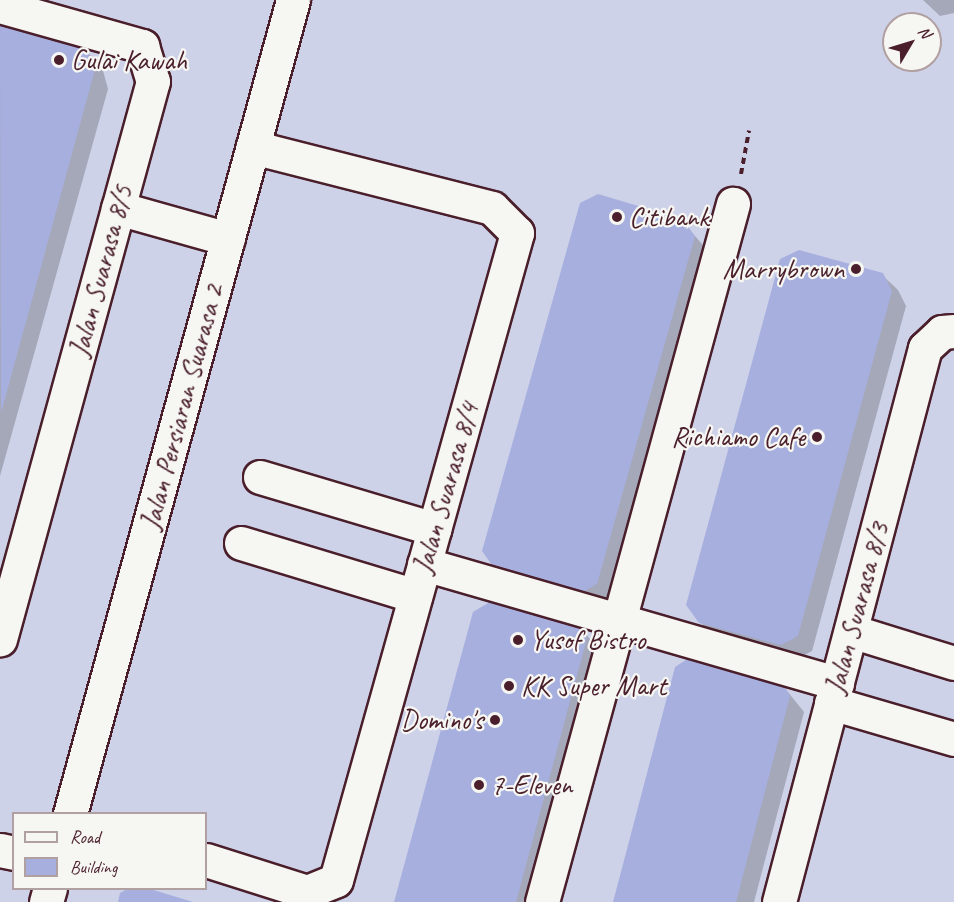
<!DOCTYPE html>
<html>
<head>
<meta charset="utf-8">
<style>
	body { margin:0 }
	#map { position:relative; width:954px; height:902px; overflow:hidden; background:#dee1ec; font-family:Caveat,sans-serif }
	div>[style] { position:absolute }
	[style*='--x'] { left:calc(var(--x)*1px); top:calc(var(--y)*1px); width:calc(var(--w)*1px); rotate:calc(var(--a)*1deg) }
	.built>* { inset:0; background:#ced2e8 }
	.shadow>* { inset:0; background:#0003 }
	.building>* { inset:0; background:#a7afdf }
	.path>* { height:4px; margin-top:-2px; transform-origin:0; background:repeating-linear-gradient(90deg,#4a1f2b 0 6px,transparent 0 10.5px) }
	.roads { filter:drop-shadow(2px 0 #4a1f2b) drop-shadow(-2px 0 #4a1f2b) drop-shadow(0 2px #4a1f2b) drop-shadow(0 -2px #4a1f2b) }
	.minor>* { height:33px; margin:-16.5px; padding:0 16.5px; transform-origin:16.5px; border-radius:16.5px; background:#f6f6f2 }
	.dots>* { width:16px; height:16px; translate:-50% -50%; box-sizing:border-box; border:3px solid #f6f6f2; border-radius:50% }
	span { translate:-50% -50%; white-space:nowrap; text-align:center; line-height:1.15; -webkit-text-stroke:4.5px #f6f6f2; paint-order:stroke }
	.poi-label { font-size:28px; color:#4a1f2b }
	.left { translate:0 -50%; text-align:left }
	.right { translate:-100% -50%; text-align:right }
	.street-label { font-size:28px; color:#4a1f2b }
	.legend { position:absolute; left:12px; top:812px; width:195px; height:78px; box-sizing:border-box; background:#f6f6f2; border:2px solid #b1a0a2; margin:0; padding:8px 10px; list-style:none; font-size:18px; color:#4a1f2b }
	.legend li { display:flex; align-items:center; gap:12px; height:30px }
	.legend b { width:30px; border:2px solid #b1a0a2 }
	.north { position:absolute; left:882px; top:12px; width:60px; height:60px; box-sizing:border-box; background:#f6f6f2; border:2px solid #b1a0a2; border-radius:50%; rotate:52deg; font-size:16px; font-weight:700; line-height:24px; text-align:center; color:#4a1f2b }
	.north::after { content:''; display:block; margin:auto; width:21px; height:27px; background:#4a1f2b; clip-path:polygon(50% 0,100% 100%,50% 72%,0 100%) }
</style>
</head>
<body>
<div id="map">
	<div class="built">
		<div style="clip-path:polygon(evenodd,0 0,954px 0,954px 902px,0 902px,0 0,894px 24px,930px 24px,930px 60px,894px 60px,894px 24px,0 0,14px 814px,206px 814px,206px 888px,14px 888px,14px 814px)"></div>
	</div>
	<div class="shadow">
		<div style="clip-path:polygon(923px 0,954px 0,954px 13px,940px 16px)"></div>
		<div style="clip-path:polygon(0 27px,86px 51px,102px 67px,108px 89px,0 476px)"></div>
		<div style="clip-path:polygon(681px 220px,709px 252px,611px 599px,596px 607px,511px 582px)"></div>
		<div style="clip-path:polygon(882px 275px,898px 290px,906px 306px,812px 651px,797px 659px,715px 637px,700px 622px)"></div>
		<div style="clip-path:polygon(577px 623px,602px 654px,535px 902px,395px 902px)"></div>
		<div style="clip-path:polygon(779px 681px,804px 712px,754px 902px,615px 902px)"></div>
	</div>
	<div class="building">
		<div style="clip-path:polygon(0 25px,87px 50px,94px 73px,1px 413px)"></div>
		<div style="clip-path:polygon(598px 194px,682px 219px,695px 236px,597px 584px,581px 593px,494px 568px,482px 551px,580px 203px)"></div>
		<div style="clip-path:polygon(799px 250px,883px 273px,892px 291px,798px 636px,781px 645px,699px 623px,686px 605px,780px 259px)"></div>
		<div style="clip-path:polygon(493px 600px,577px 622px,587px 638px,516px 902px,394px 902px,473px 612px)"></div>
		<div style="clip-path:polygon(692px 656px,780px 679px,790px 696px,736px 902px,613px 902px,675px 667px)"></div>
		<div style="clip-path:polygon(129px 888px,147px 888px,193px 902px,118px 902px,120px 893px)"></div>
	</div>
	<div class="path">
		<div style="--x:741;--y:174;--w:44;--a:-79.5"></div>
	</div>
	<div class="roads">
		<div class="minor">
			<div style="--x:0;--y:6;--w:148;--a:15.7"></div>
			<div style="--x:142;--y:46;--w:37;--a:73"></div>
			<div style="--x:153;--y:81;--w:579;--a:105.33"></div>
			<div style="--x:118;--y:208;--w:114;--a:15.7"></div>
			<div style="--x:260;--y:477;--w:182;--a:16.6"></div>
			<div style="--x:241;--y:543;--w:182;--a:16.9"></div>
			<div style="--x:424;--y:564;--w:430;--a:16.1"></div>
			<div style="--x:851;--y:631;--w:108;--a:17.3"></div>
			<div style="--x:831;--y:703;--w:128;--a:16.3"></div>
			<div style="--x:70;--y:814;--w:844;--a:-74.68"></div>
			<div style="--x:0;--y:850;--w:14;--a:12"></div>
			<div style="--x:206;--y:860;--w:106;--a:17.6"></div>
			<div style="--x:307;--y:892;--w:31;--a:-22"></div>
			<div style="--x:336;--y:880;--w:672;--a:-74.37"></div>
			<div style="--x:517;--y:233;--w:35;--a:-135"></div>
			<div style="--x:492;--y:208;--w:247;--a:-165.7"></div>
			<div style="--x:46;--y:902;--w:15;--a:-74"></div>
			<div style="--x:542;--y:902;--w:724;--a:-74.7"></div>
			<div style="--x:779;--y:902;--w:573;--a:-75.24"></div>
			<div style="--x:925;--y:348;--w:23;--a:-43"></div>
			<div style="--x:942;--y:332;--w:12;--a:-5"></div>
		</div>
	</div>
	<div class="dots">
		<div style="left:59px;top:60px;background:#4a1f2b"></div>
		<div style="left:617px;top:217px;background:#4a1f2b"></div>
		<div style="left:856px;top:269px;background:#4a1f2b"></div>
		<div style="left:817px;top:437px;background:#4a1f2b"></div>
		<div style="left:518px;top:640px;background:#4a1f2b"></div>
		<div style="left:509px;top:686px;background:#4a1f2b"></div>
		<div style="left:495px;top:720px;background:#4a1f2b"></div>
		<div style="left:479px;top:785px;background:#4a1f2b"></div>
	</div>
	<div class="poi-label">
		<span class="left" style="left:71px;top:60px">Gulai Kawah</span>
		<span class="left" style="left:629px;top:217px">Citibank</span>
		<span class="right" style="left:844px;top:269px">Marrybrown</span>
		<span class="right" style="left:805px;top:437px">Richiamo Cafe</span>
		<span class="left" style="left:530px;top:640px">Yusof Bistro</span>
		<span class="left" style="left:521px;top:686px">KK Super Mart</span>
		<span class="right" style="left:483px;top:720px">Domino's</span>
		<span class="left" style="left:491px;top:785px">7-Eleven</span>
	</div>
	<div class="street-label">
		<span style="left:101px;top:271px;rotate:-75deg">Jalan Suarasa 8/5</span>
		<span style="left:182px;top:407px;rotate:-75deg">Jalan Persiaran Suarasa 2</span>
		<span style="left:446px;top:488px;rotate:-74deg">Jalan Suarasa 8/4</span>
		<span style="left:857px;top:608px;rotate:-75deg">Jalan Suarasa 8/3</span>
	</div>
	<ul class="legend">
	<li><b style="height:8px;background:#f6f6f2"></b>Road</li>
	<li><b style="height:16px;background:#a7afdf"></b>Building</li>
	</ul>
	<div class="north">N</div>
</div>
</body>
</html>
